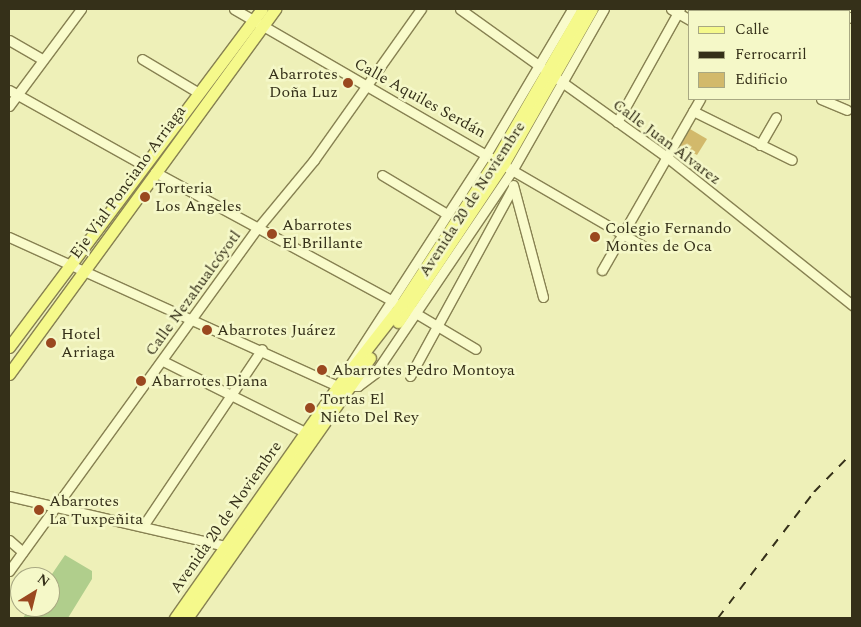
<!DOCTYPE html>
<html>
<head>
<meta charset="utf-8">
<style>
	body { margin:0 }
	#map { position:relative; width:861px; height:627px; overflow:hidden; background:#eef0b8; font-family:Spectral,serif }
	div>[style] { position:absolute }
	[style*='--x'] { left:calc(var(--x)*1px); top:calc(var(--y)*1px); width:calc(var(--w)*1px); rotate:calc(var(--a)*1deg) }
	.green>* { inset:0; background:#b0ce8c }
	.building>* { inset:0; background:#d2b96b }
	.roads { filter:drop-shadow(1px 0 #878152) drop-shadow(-1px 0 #878152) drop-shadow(0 1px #878152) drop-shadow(0 -1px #878152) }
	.minor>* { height:9px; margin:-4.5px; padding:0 4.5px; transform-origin:4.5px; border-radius:4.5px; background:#f9fbcb }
	.major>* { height:11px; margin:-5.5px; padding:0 5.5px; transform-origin:5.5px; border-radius:5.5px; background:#f5f98b }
	.rail>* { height:2px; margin-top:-1px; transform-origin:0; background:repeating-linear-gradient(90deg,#353019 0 9px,transparent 0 18px) }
	.dots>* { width:14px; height:14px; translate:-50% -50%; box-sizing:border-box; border:2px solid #f5f8c8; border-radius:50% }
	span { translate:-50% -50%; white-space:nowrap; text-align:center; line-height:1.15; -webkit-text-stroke:5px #f5f8c8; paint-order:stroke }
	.poi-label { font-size:16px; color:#353019 }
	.right { translate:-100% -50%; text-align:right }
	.left { translate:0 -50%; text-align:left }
	.street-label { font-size:16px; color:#353019 }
	.frame { position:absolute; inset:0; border:10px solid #353019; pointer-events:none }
	.legend { position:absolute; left:688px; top:10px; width:162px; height:90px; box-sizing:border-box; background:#f5f8c8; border:1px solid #a8a882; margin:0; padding:6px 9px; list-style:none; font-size:15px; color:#353019 }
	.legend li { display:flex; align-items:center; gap:10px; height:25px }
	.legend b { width:25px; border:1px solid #a8a882 }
	.north { position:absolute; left:10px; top:567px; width:50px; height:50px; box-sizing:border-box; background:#f5f8c8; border:1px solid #a8a882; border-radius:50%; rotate:36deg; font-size:14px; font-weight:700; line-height:20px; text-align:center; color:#353019 }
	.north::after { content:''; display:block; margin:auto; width:18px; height:22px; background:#9a481f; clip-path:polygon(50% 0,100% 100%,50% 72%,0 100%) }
</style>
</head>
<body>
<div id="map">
	<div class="green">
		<div style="clip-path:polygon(65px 555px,92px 571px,92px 579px,68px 618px,23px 618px,30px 607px,50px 607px,50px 577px)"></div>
	</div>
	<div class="building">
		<div style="clip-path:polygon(690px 129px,707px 139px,697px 155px,680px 146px)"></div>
	</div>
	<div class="roads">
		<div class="minor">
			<div style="--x:234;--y:9;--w:473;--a:30.1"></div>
			<div style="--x:460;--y:9;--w:256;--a:35.6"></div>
			<div style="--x:668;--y:158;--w:236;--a:38.6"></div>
			<div style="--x:671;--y:9;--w:22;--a:30"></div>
			<div style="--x:837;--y:9;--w:4;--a:27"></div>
			<div style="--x:750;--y:11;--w:2;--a:-63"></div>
			<div style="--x:850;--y:17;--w:2;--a:27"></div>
			<div style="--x:9;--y:40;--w:39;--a:30"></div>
			<div style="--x:142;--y:59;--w:66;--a:30.8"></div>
			<div style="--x:9;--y:90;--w:156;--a:29.2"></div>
			<div style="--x:821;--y:99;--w:28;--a:23"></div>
			<div style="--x:9;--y:106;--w:121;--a:-53.4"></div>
			<div style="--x:693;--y:111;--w:110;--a:26.3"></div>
			<div style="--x:617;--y:122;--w:129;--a:-60.9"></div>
			<div style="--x:760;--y:145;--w:32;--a:-60"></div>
			<div style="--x:155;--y:172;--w:272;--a:28.5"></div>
			<div style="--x:382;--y:175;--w:76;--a:31"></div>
			<div style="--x:513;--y:185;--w:116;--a:75"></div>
			<div style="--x:9;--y:237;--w:361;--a:24.4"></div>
			<div style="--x:338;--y:386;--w:20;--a:0"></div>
			<div style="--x:358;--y:386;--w:21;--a:-37"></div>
			<div style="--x:375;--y:373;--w:246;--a:-55.9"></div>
			<div style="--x:513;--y:169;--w:184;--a:-60.4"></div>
			<div style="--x:602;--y:270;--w:197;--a:-60.2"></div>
			<div style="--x:412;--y:311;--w:74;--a:30.7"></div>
			<div style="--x:163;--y:361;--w:165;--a:26.6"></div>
			<div style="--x:350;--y:365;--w:252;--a:-57.1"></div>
			<div style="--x:487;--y:153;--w:167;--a:-59.4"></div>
			<div style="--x:410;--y:376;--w:215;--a:-61.4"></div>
			<div style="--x:9;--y:496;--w:227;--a:13"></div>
			<div style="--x:143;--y:526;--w:213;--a:-56.1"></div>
			<div style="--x:9;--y:540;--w:18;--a:41"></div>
			<div style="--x:9;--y:571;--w:422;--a:-54.1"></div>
			<div style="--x:257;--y:229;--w:89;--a:-50.4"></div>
			<div style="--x:314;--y:160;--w:185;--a:-54.7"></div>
		</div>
		<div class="major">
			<div style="--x:398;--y:322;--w:191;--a:-56.3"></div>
			<div style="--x:504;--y:163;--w:177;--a:-60.3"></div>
			<div style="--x:9;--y:347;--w:422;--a:-53.2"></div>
			<div style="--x:9;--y:374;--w:452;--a:-53.9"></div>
			<div style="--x:175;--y:618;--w:284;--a:-54.9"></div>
			<div style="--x:338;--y:386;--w:103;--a:-52.1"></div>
			<div style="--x:401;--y:305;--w:176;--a:-56.9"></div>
			<div style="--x:497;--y:158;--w:172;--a:-60"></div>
			<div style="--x:187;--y:618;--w:318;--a:-54.9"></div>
		</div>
	</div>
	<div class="rail">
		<div style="--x:718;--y:618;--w:158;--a:-52.7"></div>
		<div style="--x:814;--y:492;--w:54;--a:-45.7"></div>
	</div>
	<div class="dots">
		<div style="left:348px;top:83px;background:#9a481f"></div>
		<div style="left:145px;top:197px;background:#9a481f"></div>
		<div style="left:272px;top:234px;background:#9a481f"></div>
		<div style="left:595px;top:237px;background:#9a481f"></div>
		<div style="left:207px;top:330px;background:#9a481f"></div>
		<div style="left:51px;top:343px;background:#9a481f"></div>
		<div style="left:322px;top:370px;background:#9a481f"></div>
		<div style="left:141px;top:381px;background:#9a481f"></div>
		<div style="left:310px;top:408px;background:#9a481f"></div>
		<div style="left:39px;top:510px;background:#9a481f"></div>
	</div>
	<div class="poi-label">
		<span class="right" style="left:338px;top:83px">Abarrotes<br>Doña Luz</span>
		<span class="left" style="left:155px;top:197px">Torteria<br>Los Angeles</span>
		<span class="left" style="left:282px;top:234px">Abarrotes<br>El Brillante</span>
		<span class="left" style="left:605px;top:237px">Colegio Fernando<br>Montes de Oca</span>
		<span class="left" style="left:217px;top:330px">Abarrotes Juárez</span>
		<span class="left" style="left:61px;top:343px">Hotel<br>Arriaga</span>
		<span class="left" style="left:332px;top:370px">Abarrotes Pedro Montoya</span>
		<span class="left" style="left:151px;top:381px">Abarrotes Diana</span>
		<span class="left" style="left:320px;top:408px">Tortas El<br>Nieto Del Rey</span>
		<span class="left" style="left:49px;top:510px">Abarrotes<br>La Tuxpeñita</span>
	</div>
	<div class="street-label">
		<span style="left:420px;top:98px;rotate:29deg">Calle Aquiles Serdán</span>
		<span style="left:667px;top:142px;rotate:37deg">Calle Juan Álvarez</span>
		<span style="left:128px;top:182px;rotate:-54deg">Eje Vial Ponciano Arriaga</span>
		<span style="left:472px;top:199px;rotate:-57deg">Avenida 20 de Noviembre</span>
		<span style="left:193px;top:293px;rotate:-54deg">Calle Nezahualcóyotl</span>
		<span style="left:226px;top:517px;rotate:-55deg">Avenida 20 de Noviembre</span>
	</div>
	<div class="frame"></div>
	<ul class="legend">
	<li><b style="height:6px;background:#f5f98b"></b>Calle</li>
	<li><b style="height:6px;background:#353019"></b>Ferrocarril</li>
	<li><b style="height:14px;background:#d2b96b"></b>Edificio</li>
	</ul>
	<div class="north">N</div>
</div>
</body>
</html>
